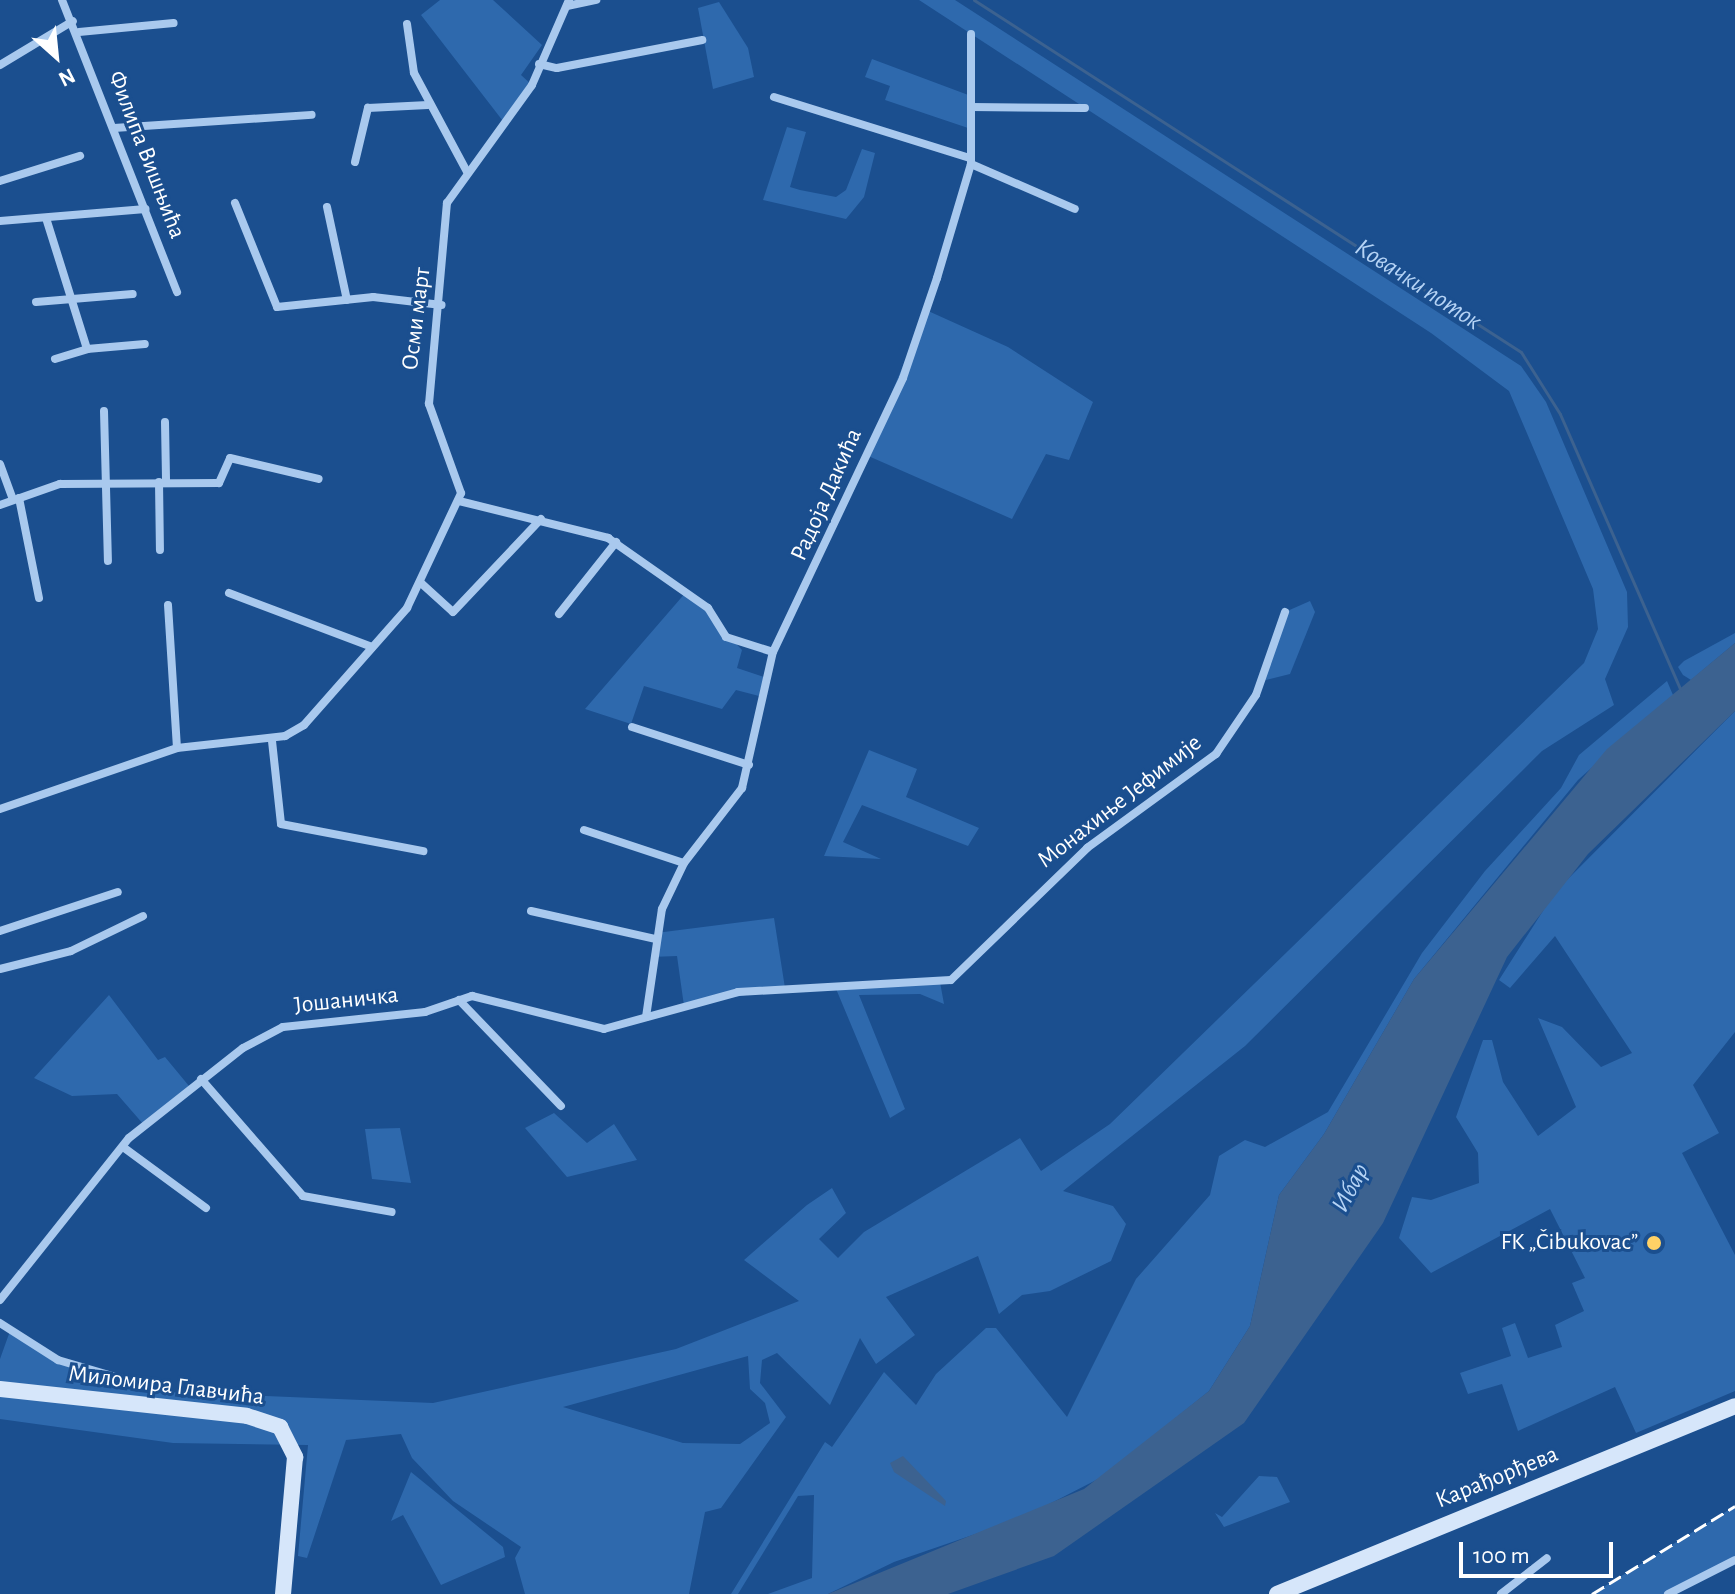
<!DOCTYPE html>
<html>
<head>
<meta charset="utf-8">
<style>
	body { margin:0 }
	#map { position:relative; width:1735px; height:1594px; overflow:hidden; background:#1b4f8f; font-family:"Alegreya Sans",sans-serif }
	div>[style] { position:absolute }
	[style*='--x'] { left:calc(var(--x)*1px); top:calc(var(--y)*1px); width:calc(var(--w)*1px); rotate:calc(var(--a)*1deg) }
	.green>* { inset:0; background:#2e69ad }
	.water>* { inset:0; background:#3c6290 }
	.stream>* { height:3px; margin:-1.5px; padding:0 1.5px; transform-origin:1.5px; border-radius:1.5px; background:#3c6290 }
	.street>* { height:8px; margin:-4px; padding:0 4px; transform-origin:4px; border-radius:4px; background:#a9c9ee }
	.secondary>* { height:16px; margin:-8px; padding:0 8px; transform-origin:8px; border-radius:8px; background:#d6e6fa }
	.rail>* { height:3px; margin-top:-1.5px; transform-origin:0; background:repeating-linear-gradient(90deg,#fff 0 14px,transparent 0 20px) }
	.dots>* { width:22px; height:22px; translate:-50% -50%; box-sizing:border-box; border:4px solid #1b4f8f; border-radius:50% }
	span { translate:-50% -50%; white-space:nowrap; text-align:center; line-height:1.15; -webkit-text-stroke:6px #1b4f8f; paint-order:stroke }
	.street-label { font-size:24px; color:#fff }
	.poi-label { font-size:24px; color:#fff }
	.right { translate:-100% -50%; text-align:right }
	.water-label { font-size:26px; color:#b5d3f5; font-style:italic }
	.north { position:absolute; left:16px; top:16px; width:80px; height:80px; -webkit-text-stroke:6px #1b4f8f; paint-order:stroke; rotate:153deg; font-size:22px; font-weight:700; line-height:32px; text-align:center; color:#fff }
	.north::after { content:''; display:block; margin:auto; width:28px; height:36px; background:#fff; clip-path:polygon(50% 0,100% 100%,50% 72%,0 100%) }
	.scale { position:absolute; left:1459px; top:1542px; width:154px; height:36px; box-sizing:border-box; border:4px solid #fff; border-top:0; padding-left:10px; font-size:24px; line-height:28px; white-space:nowrap; color:#fff; -webkit-text-stroke:6px #1b4f8f; paint-order:stroke }
</style>
</head>
<body>
<div id="map">
	<div class="green">
		<div style="clip-path:polygon(440px 0,493px 0,542px 45px,521px 75px,532px 85px,506px 125px,421px 15px)"></div>
		<div style="clip-path:polygon(evenodd,919px 0,955px 0,1521px 366px,1546px 402px,1627px 592px,1628px 627px,1605px 679px,1614px 705px,1542px 751px,1245px 1046px,1063px 1191px,1113px 1206px,1126px 1224px,1111px 1261px,1050px 1291px,1022px 1295px,999px 1314px,978px 1256px,886px 1297px,915px 1335px,876px 1364px,860px 1338px,830px 1405px,777px 1353px,762px 1360px,760px 1383px,786px 1417px,721px 1508px,705px 1512px,689px 1594px,525px 1594px,515px 1558px,521px 1547px,453px 1501px,412px 1458px,401px 1434px,346px 1440px,307px 1558px,298px 1556px,308px 1445px,173px 1443px,0 1419px,0 1359px,10px 1331px,58px 1360px,167px 1392px,433px 1403px,676px 1349px,799px 1301px,744px 1260px,807px 1205px,832px 1188px,846px 1213px,819px 1239px,838px 1258px,864px 1232px,1020px 1138px,1041px 1171px,1110px 1124px,1584px 663px,1598px 629px,1593px 589px,1509px 391px,1431px 333px,919px 0,748px 1356px,750px 1389px,765px 1403px,770px 1423px,740px 1444px,683px 1443px,563px 1407px,748px 1356px)"></div>
		<div style="clip-path:polygon(719px 2px,748px 48px,754px 77px,713px 89px,698px 8px)"></div>
		<div style="clip-path:polygon(872px 59px,971px 96px,971px 129px,885px 100px,890px 86px,865px 77px)"></div>
		<div style="clip-path:polygon(787px 127px,806px 132px,790px 187px,800px 190px,836px 197px,846px 190px,862px 149px,875px 153px,864px 197px,846px 219px,763px 200px)"></div>
		<div style="clip-path:polygon(926px 310px,1008px 347px,1093px 402px,1069px 460px,1046px 454px,1012px 519px,866px 455px)"></div>
		<div style="clip-path:polygon(687px 591px,742px 650px,737px 668px,764px 677px,759px 696px,736px 690px,722px 709px,644px 686px,631px 724px,585px 709px)"></div>
		<div style="clip-path:polygon(1310px 601px,1315px 612px,1290px 674px,1262px 681px,1285px 612px)"></div>
		<div style="clip-path:polygon(1735px 633px,1735px 643px,1691px 680px,1683px 675px,1678px 667px,1684px 661px)"></div>
		<div style="clip-path:polygon(1667px 681px,1673px 695px,1578px 780px,1414px 979px,1324px 1134px,1279px 1195px,1250px 1326px,1209px 1391px,1104px 1476px,1022px 1518px,894px 1562px,828px 1594px,768px 1594px,812px 1578px,814px 1495px,798px 1496px,738px 1594px,731px 1594px,825px 1442px,832px 1447px,884px 1372px,916px 1405px,936px 1374px,986px 1328px,996px 1328px,1067px 1417px,1136px 1279px,1210px 1195px,1219px 1156px,1245px 1140px,1265px 1147px,1328px 1112px,1422px 953px,1485px 871px,1561px 788px,1579px 755px)"></div>
		<div style="clip-path:polygon(1735px 711px,1735px 1032px,1693px 1085px,1719px 1133px,1682px 1153px,1735px 1255px,1735px 1391px,1636px 1433px,1615px 1387px,1518px 1431px,1502px 1384px,1468px 1394px,1460px 1373px,1511px 1356px,1502px 1328px,1515px 1323px,1528px 1358px,1562px 1347px,1555px 1325px,1584px 1311px,1572px 1283px,1585px 1278px,1550px 1209px,1431px 1273px,1399px 1238px,1412px 1197px,1431px 1200px,1479px 1183px,1478px 1153px,1456px 1117px,1483px 1040px,1492px 1040px,1503px 1082px,1538px 1136px,1576px 1107px,1538px 1018px,1562px 1027px,1601px 1067px,1632px 1053px,1555px 936px,1510px 988px,1499px 980px,1555px 892px)"></div>
		<div style="clip-path:polygon(869px 750px,917px 769px,906px 797px,979px 828px,968px 846px,862px 805px,843px 842px,881px 859px,824px 856px)"></div>
		<div style="clip-path:polygon(774px 918px,785px 988px,684px 1006px,677px 956px,651px 957px,656px 933px)"></div>
		<div style="clip-path:polygon(940px 982px,944px 1004px,920px 994px,859px 995px,905px 1109px,890px 1118px,834px 984px)"></div>
		<div style="clip-path:polygon(109px 995px,158px 1060px,165px 1057px,189px 1086px,144px 1125px,117px 1094px,72px 1096px,34px 1078px)"></div>
		<div style="clip-path:polygon(554px 1113px,587px 1143px,614px 1124px,637px 1160px,567px 1177px,525px 1128px)"></div>
		<div style="clip-path:polygon(400px 1128px,411px 1183px,372px 1179px,365px 1129px)"></div>
		<div style="clip-path:polygon(411px 1472px,503px 1547px,505px 1557px,441px 1585px,403px 1515px,391px 1521px)"></div>
		<div style="clip-path:polygon(1259px 1476px,1277px 1477px,1290px 1502px,1224px 1527px,1215px 1513px,1222px 1517px)"></div>
		<div style="clip-path:polygon(1735px 1506px,1735px 1560px,1668px 1594px,1592px 1594px)"></div>
	</div>
	<div class="water">
		<div style="clip-path:polygon(1735px 643px,1735px 711px,1588px 854px,1507px 957px,1383px 1223px,1244px 1423px,1054px 1556px,948px 1594px,828px 1594px,1084px 1489px,1209px 1391px,1250px 1326px,1279px 1195px,1324px 1134px,1414px 979px,1607px 749px)"></div>
		<div style="clip-path:polygon(903px 1456px,946px 1501px,945px 1506px,894px 1472px,890px 1463px)"></div>
	</div>
	<div class="stream">
		<div style="--x:974;--y:0;--w:650;--a:32.76"></div>
		<div style="--x:1521;--y:352;--w:73;--a:57.8"></div>
		<div style="--x:1560;--y:414;--w:300;--a:66.4"></div>
	</div>
	<div class="street">
		<div style="--x:62;--y:0;--w:314;--a:68.5"></div>
		<div style="--x:567;--y:6;--w:30;--a:-12"></div>
		<div style="--x:407;--y:24;--w:49;--a:81.9"></div>
		<div style="--x:414;--y:73;--w:112;--a:61.8"></div>
		<div style="--x:79;--y:32;--w:95;--a:-5.4"></div>
		<div style="--x:539;--y:64;--w:18;--a:13"></div>
		<div style="--x:557;--y:68;--w:148;--a:-10.9"></div>
		<div style="--x:0;--y:65;--w:85;--a:-31.1"></div>
		<div style="--x:774;--y:97;--w:205;--a:17.3"></div>
		<div style="--x:971;--y:107;--w:114;--a:0.5"></div>
		<div style="--x:114;--y:128;--w:198;--a:-3.8"></div>
		<div style="--x:355;--y:162;--w:56;--a:-76.5"></div>
		<div style="--x:368;--y:108;--w:60;--a:-2.9"></div>
		<div style="--x:971;--y:164;--w:113;--a:23.4"></div>
		<div style="--x:0;--y:181;--w:84;--a:-17.4"></div>
		<div style="--x:235;--y:203;--w:112;--a:68"></div>
		<div style="--x:277;--y:307;--w:97;--a:-5.9"></div>
		<div style="--x:373;--y:297;--w:69;--a:6.6"></div>
		<div style="--x:327;--y:207;--w:95;--a:77.9"></div>
		<div style="--x:46;--y:218;--w:137;--a:72.6"></div>
		<div style="--x:87;--y:349;--w:58;--a:-4.9"></div>
		<div style="--x:0;--y:221;--w:146;--a:-4.7"></div>
		<div style="--x:36;--y:302;--w:97;--a:-4.7"></div>
		<div style="--x:55;--y:359;--w:34;--a:-17"></div>
		<div style="--x:104;--y:411;--w:150;--a:88.5"></div>
		<div style="--x:165;--y:422;--w:60;--a:89"></div>
		<div style="--x:0;--y:464;--w:38;--a:70"></div>
		<div style="--x:159;--y:482;--w:68;--a:89.2"></div>
		<div style="--x:19;--y:498;--w:102;--a:78.7"></div>
		<div style="--x:459;--y:501;--w:154;--a:13.9"></div>
		<div style="--x:608;--y:538;--w:122;--a:35"></div>
		<div style="--x:708;--y:608;--w:34;--a:58"></div>
		<div style="--x:726;--y:637;--w:49;--a:17.7"></div>
		<div style="--x:0;--y:505;--w:64;--a:-19.3"></div>
		<div style="--x:60;--y:484;--w:159;--a:-0.4"></div>
		<div style="--x:219;--y:483;--w:27;--a:-66"></div>
		<div style="--x:230;--y:458;--w:91;--a:13.3"></div>
		<div style="--x:421;--y:583;--w:43;--a:42.2"></div>
		<div style="--x:453;--y:612;--w:128;--a:-46.6"></div>
		<div style="--x:229;--y:593;--w:153;--a:20.7"></div>
		<div style="--x:168;--y:605;--w:143;--a:86.4"></div>
		<div style="--x:559;--y:614;--w:92;--a:-51.6"></div>
		<div style="--x:632;--y:727;--w:123;--a:18"></div>
		<div style="--x:272;--y:741;--w:83;--a:83.8"></div>
		<div style="--x:281;--y:824;--w:145;--a:10.8"></div>
		<div style="--x:0;--y:809;--w:187;--a:-19"></div>
		<div style="--x:177;--y:748;--w:109;--a:-6.3"></div>
		<div style="--x:285;--y:736;--w:22;--a:-30"></div>
		<div style="--x:304;--y:725;--w:156;--a:-48.6"></div>
		<div style="--x:407;--y:608;--w:127;--a:-64.8"></div>
		<div style="--x:461;--y:493;--w:95;--a:-109.8"></div>
		<div style="--x:429;--y:404;--w:202;--a:-84.9"></div>
		<div style="--x:447;--y:203;--w:145;--a:-54.2"></div>
		<div style="--x:532;--y:85;--w:93;--a:-66.5"></div>
		<div style="--x:584;--y:830;--w:105;--a:18.3"></div>
		<div style="--x:531;--y:911;--w:127;--a:12.7"></div>
		<div style="--x:0;--y:931;--w:124;--a:-18.3"></div>
		<div style="--x:0;--y:969;--w:73;--a:-14.2"></div>
		<div style="--x:71;--y:951;--w:80;--a:-25.9"></div>
		<div style="--x:459;--y:1000;--w:147;--a:46.1"></div>
		<div style="--x:646;--y:1017;--w:109;--a:-81.6"></div>
		<div style="--x:662;--y:909;--w:51;--a:-64.4"></div>
		<div style="--x:684;--y:863;--w:95;--a:-52.3"></div>
		<div style="--x:742;--y:788;--w:139;--a:-77.2"></div>
		<div style="--x:773;--y:652;--w:303;--a:-64.6"></div>
		<div style="--x:903;--y:378;--w:106;--a:-71.2"></div>
		<div style="--x:937;--y:278;--w:119;--a:-73.4"></div>
		<div style="--x:971;--y:164;--w:130;--a:-90"></div>
		<div style="--x:201;--y:1079;--w:155;--a:48.9"></div>
		<div style="--x:303;--y:1196;--w:90;--a:10.2"></div>
		<div style="--x:123;--y:1147;--w:103;--a:36.3"></div>
		<div style="--x:0;--y:1300;--w:207;--a:-51.5"></div>
		<div style="--x:129;--y:1138;--w:145;--a:-38.3"></div>
		<div style="--x:243;--y:1048;--w:45;--a:-27.7"></div>
		<div style="--x:283;--y:1027;--w:143;--a:-6"></div>
		<div style="--x:425;--y:1012;--w:50;--a:-18.8"></div>
		<div style="--x:472;--y:996;--w:136;--a:14"></div>
		<div style="--x:604;--y:1029;--w:139;--a:-15.4"></div>
		<div style="--x:738;--y:992;--w:213;--a:-3.2"></div>
		<div style="--x:951;--y:980;--w:190;--a:-44.1"></div>
		<div style="--x:1087;--y:848;--w:160;--a:-36.1"></div>
		<div style="--x:1216;--y:754;--w:71;--a:-55.9"></div>
		<div style="--x:1256;--y:695;--w:88;--a:-70.7"></div>
		<div style="--x:0;--y:1323;--w:69;--a:32.5"></div>
		<div style="--x:58;--y:1360;--w:71;--a:16.4"></div>
		<div style="--x:1501;--y:1594;--w:58;--a:-38"></div>
		<div style="--x:1668;--y:1594;--w:75;--a:-26.9"></div>
	</div>
	<div class="secondary">
		<div style="--x:0;--y:1389;--w:248;--a:6.2"></div>
		<div style="--x:247;--y:1416;--w:35;--a:18"></div>
		<div style="--x:280;--y:1427;--w:34;--a:63"></div>
		<div style="--x:295;--y:1457;--w:138;--a:95"></div>
		<div style="--x:1277;--y:1594;--w:495;--a:-22.3"></div>
	</div>
	<div class="rail">
		<div style="--x:1592;--y:1594;--w:168;--a:-31.6"></div>
	</div>
	<div class="dots">
		<div style="left:1654px;top:1243px;background:#ffd166"></div>
	</div>
	<div class="street-label">
		<span style="left:146px;top:155px;rotate:69deg">Филипа Вишњића</span>
		<span style="left:417px;top:319px;rotate:-83deg">Осми март</span>
		<span style="left:827px;top:495px;rotate:-66deg">Радоја Дакића</span>
		<span style="left:1120px;top:802px;rotate:-38deg">Монахиње Јефимије</span>
		<span style="left:346px;top:1001px;rotate:-6deg">Јошаничка</span>
		<span style="left:166px;top:1386px;rotate:7deg">Миломира Главчића</span>
		<span style="left:1497px;top:1478px;rotate:-22deg">Карађорђева</span>
	</div>
	<div class="poi-label">
		<span class="right" style="left:1638px;top:1243px">FK „Čibukovac”</span>
	</div>
	<div class="water-label">
		<span style="left:1418px;top:285px;rotate:33deg">Ковачки поток</span>
		<span style="left:1351px;top:1188px;rotate:-62deg">Ибар</span>
	</div>
	<div class="north">N</div>
	<div class="scale">100 m</div>
</div>
</body>
</html>
